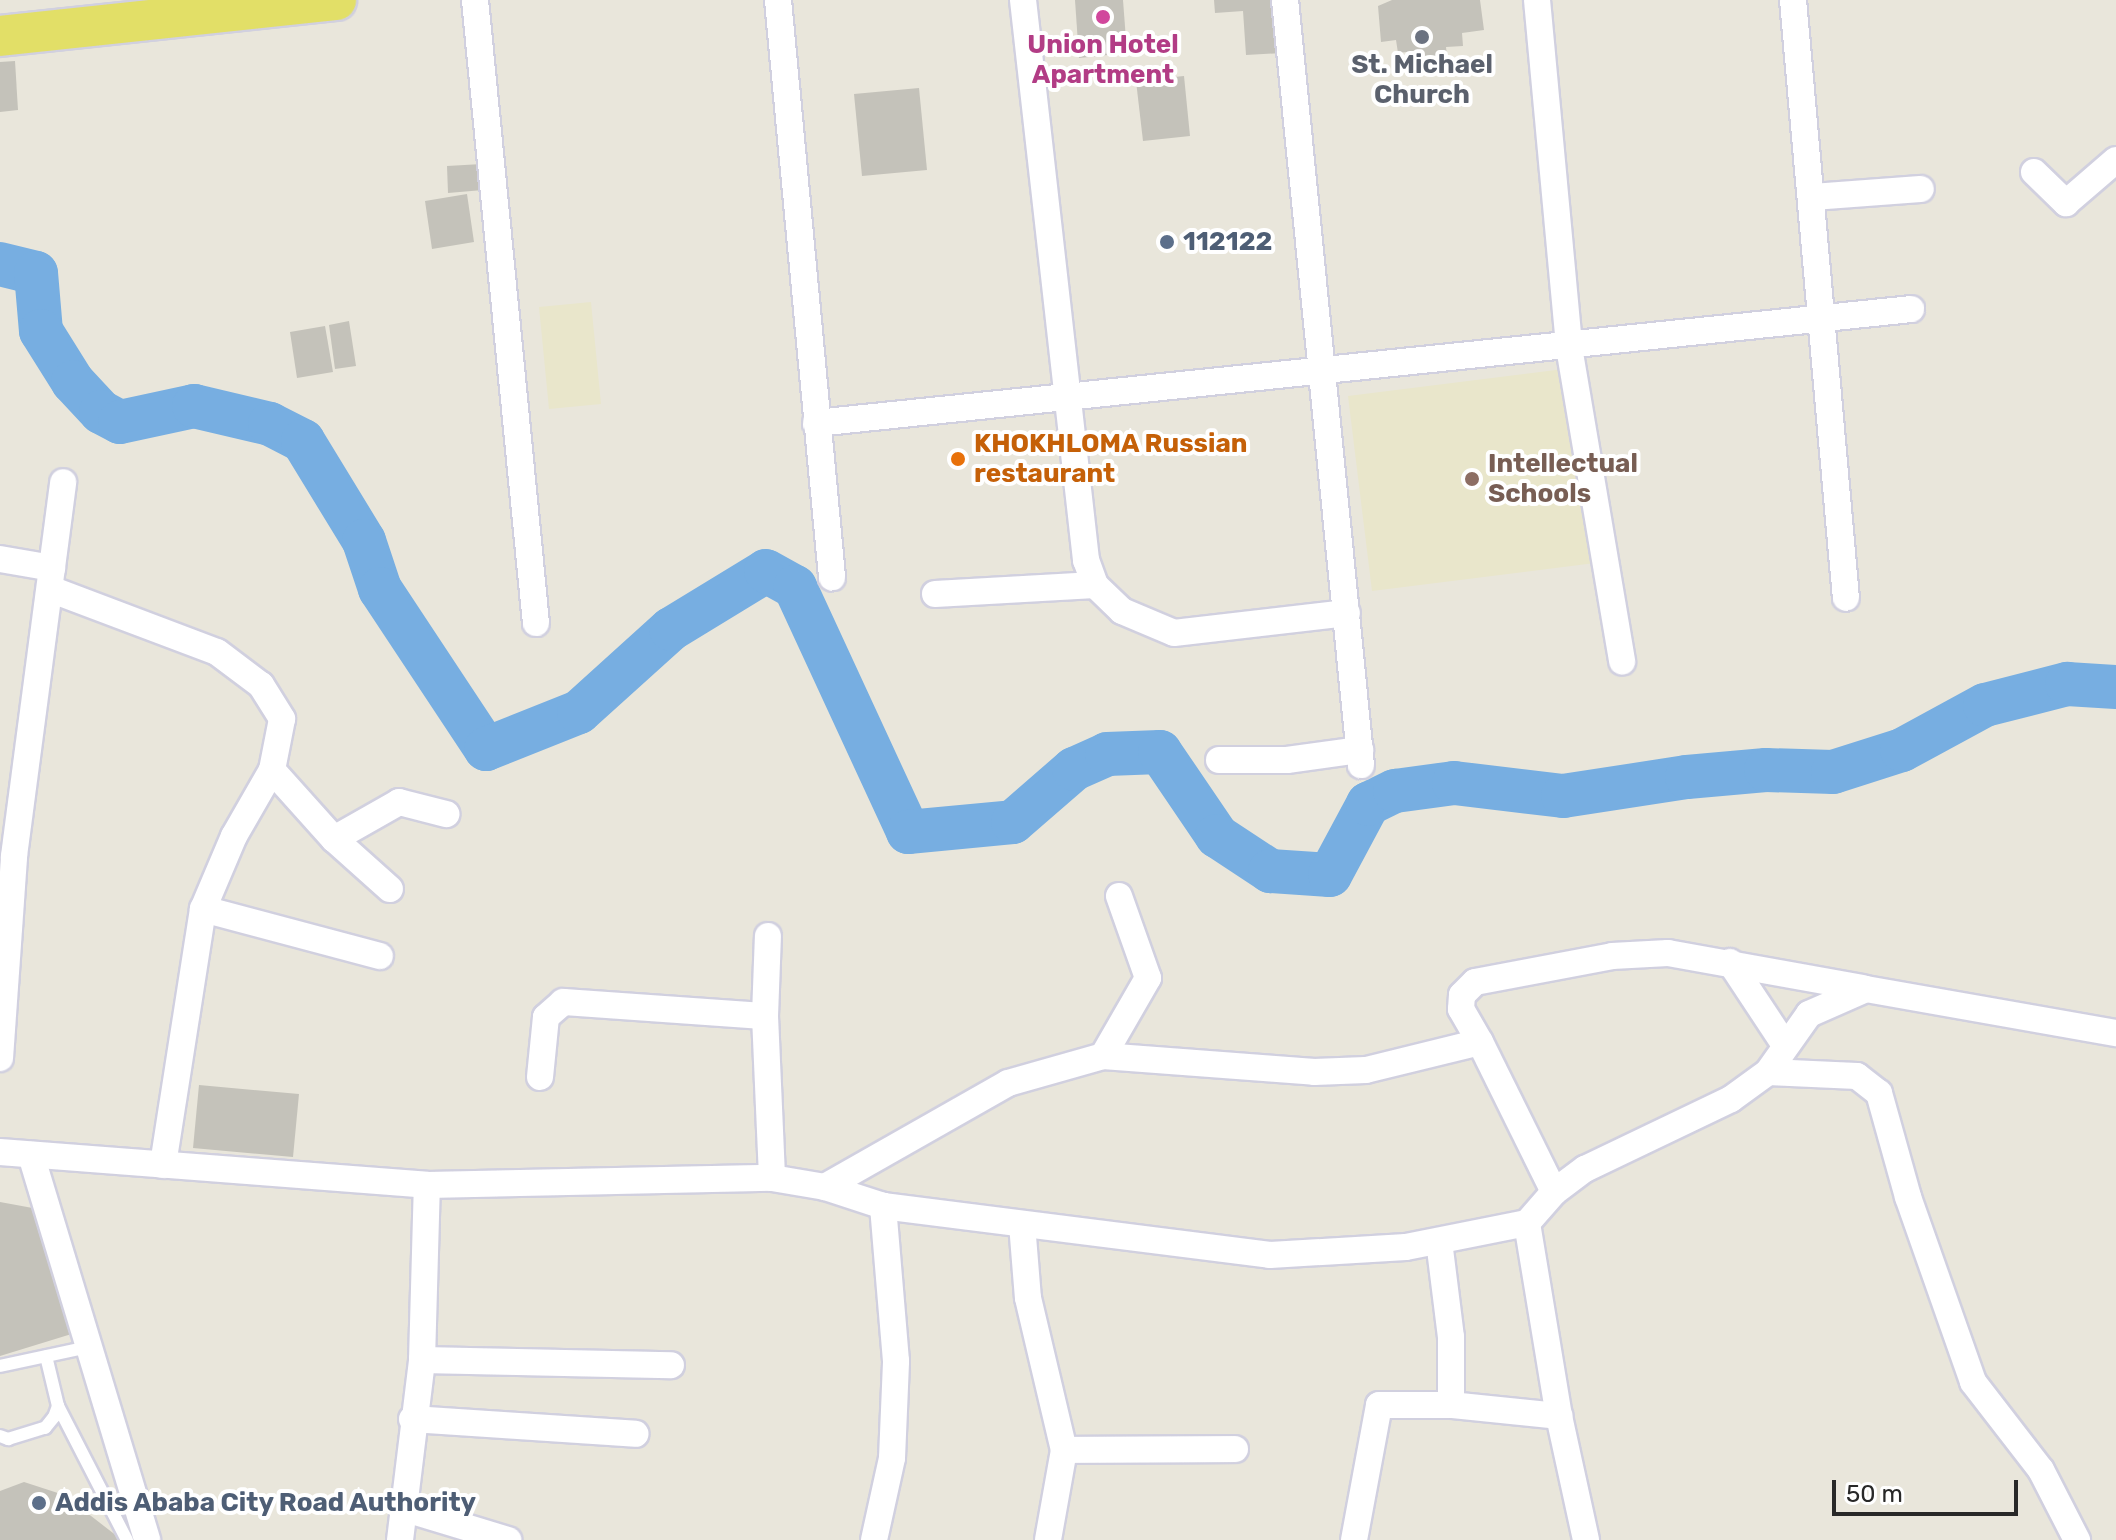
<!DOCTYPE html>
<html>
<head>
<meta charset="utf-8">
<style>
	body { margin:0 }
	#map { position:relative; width:2116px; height:1540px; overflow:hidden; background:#e9e6db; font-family:Rubik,sans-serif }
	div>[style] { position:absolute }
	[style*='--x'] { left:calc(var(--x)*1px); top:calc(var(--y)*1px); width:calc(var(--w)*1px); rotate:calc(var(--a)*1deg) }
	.education>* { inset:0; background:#e9e6cb }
	.river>* { height:44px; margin:-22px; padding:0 22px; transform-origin:22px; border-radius:22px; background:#77aee1 }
	.building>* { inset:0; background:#c4c2ba }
	.roads { filter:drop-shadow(2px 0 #d1d0df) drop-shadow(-2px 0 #d1d0df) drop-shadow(0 2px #d1d0df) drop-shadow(0 -2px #d1d0df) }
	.service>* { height:12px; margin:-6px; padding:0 6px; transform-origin:6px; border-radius:6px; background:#fff }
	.minor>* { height:26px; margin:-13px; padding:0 13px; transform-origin:13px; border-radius:13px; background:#fff }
	.primary>* { height:40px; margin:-20px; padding:0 20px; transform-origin:20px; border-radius:20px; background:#e2df67 }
	.dots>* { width:22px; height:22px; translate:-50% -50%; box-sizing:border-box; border:4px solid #fff; border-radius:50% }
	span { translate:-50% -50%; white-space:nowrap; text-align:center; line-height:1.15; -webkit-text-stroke:8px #fff; paint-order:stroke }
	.hotel-label { font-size:26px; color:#b23c85; font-weight:700 }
	.worship-label { font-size:26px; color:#5b616d; font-weight:700 }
	.service-label { font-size:26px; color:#4e5e75; font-weight:700 }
	.left { translate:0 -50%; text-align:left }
	.food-label { font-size:26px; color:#c56008; font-weight:700 }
	.education-label { font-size:26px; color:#785e54; font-weight:700 }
	.scale { position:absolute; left:1832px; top:1480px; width:186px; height:36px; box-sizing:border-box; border:4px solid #282828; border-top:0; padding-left:10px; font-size:24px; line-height:28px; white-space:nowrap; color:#282828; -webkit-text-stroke:6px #fff; paint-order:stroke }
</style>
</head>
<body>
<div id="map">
	<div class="education">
		<div style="clip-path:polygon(591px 302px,601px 404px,549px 409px,539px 307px)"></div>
		<div style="clip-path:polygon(1572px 368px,1595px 563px,1372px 591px,1348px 396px)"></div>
	</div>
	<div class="river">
		<div style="--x:0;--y:264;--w:37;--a:14"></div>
		<div style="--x:36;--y:273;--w:58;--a:85.1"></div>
		<div style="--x:41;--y:331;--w:60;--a:57.9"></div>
		<div style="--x:73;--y:382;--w:41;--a:47"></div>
		<div style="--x:101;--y:412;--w:21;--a:28"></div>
		<div style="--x:120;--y:422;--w:76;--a:-12.2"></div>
		<div style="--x:194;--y:406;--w:78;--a:13.3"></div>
		<div style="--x:270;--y:424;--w:37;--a:27"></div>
		<div style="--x:303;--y:441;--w:117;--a:58.6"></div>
		<div style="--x:364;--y:541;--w:51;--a:71.6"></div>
		<div style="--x:380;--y:589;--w:192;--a:56.5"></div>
		<div style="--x:486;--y:749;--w:100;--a:-21.7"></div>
		<div style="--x:579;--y:712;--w:124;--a:-42.1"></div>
		<div style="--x:671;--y:629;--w:111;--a:-31.4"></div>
		<div style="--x:766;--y:571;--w:33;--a:29"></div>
		<div style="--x:795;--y:587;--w:270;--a:65.2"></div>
		<div style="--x:908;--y:832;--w:105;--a:-5.4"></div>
		<div style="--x:1013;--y:822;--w:81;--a:-41"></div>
		<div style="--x:1074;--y:769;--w:36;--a:-24"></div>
		<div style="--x:1107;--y:754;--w:53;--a:-2.2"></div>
		<div style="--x:1160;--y:752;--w:102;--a:55.8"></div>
		<div style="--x:1217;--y:836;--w:64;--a:33.4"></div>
		<div style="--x:1270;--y:871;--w:60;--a:3.8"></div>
		<div style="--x:1330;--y:875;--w:81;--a:-61.8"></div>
		<div style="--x:1368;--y:804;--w:30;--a:-26"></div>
		<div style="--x:1395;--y:791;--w:60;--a:-7.7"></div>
		<div style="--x:1454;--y:783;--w:110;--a:6.8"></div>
		<div style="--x:1563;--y:796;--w:125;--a:-8.7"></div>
		<div style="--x:1687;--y:777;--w:79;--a:-5.1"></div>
		<div style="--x:1766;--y:770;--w:67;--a:1.7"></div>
		<div style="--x:1833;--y:772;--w:72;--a:-17.7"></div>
		<div style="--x:1902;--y:750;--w:94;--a:-28.5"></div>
		<div style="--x:1985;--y:705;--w:85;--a:-14.4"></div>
		<div style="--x:2067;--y:684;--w:49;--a:3.5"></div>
	</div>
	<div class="building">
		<div style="clip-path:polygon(1075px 0,1123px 0,1127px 53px,1079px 58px)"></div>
		<div style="clip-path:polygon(1214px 0,1279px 0,1282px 53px,1246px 55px,1243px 11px,1215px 13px)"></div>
		<div style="clip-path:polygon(1392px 0,1480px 0,1484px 30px,1462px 33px,1463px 46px,1446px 47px,1448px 66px,1417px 69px,1415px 51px,1398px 53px,1396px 40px,1381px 42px,1378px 6px)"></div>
		<div style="clip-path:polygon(15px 61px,18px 110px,0 112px,0 62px)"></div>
		<div style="clip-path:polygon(1184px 76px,1190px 136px,1143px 141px,1136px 81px)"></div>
		<div style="clip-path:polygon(919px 88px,927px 170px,862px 176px,854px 94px)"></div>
		<div style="clip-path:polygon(482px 164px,483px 190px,448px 193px,447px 166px)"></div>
		<div style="clip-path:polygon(467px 194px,474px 242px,432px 249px,425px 201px)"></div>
		<div style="clip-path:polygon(349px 321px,356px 366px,335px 369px,329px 325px)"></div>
		<div style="clip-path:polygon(325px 326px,333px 372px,297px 378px,290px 332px)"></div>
		<div style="clip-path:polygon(199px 1085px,299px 1094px,293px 1157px,193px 1148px)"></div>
		<div style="clip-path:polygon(0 1202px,38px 1209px,78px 1332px,0 1356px)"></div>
		<div style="clip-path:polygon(24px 1482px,64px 1495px,122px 1540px,0 1540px,0 1491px)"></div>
	</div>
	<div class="roads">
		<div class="service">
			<div style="--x:0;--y:1366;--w:91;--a:-12.1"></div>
			<div style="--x:58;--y:1406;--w:151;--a:62.8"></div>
			<div style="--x:0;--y:1436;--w:9;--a:21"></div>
			<div style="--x:8;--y:1439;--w:39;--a:-17"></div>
			<div style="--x:45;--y:1428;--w:14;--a:-51"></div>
			<div style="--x:54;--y:1417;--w:12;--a:-70"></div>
			<div style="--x:58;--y:1406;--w:51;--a:-103.5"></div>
		</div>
		<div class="minor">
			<div style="--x:475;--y:0;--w:626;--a:84.41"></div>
			<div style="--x:778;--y:0;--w:580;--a:84.65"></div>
			<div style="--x:1023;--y:0;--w:564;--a:83.58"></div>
			<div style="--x:1086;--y:560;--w:27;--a:70"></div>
			<div style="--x:1095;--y:585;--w:37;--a:44"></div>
			<div style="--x:1122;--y:611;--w:56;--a:22.9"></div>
			<div style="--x:1174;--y:633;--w:174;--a:-6.6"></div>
			<div style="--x:1285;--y:0;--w:769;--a:84.33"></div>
			<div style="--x:1537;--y:0;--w:348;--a:84.7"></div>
			<div style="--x:1569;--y:347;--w:319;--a:80.4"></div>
			<div style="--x:1793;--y:0;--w:600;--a:84.94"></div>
			<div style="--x:2034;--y:172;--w:45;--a:44.1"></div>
			<div style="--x:2066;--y:203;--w:66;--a:-40.7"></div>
			<div style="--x:1812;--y:197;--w:109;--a:-4.2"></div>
			<div style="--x:816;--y:423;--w:1101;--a:-5.94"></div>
			<div style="--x:0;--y:559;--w:53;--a:9.8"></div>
			<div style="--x:50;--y:589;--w:178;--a:20.7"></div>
			<div style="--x:217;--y:652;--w:55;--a:36.9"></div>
			<div style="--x:261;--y:685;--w:40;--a:58"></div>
			<div style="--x:282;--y:719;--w:52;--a:101.1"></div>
			<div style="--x:272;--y:770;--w:76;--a:119.9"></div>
			<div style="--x:234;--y:836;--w:79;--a:113"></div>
			<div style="--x:203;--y:909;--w:259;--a:98.9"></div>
			<div style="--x:935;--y:594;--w:160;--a:-3.2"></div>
			<div style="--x:1219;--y:760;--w:68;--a:0"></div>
			<div style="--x:1287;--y:760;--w:74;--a:-7.8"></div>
			<div style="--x:272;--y:770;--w:93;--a:48.1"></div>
			<div style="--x:334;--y:839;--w:75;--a:-29.6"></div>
			<div style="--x:399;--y:802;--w:49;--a:14.3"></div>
			<div style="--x:334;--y:839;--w:75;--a:41.8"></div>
			<div style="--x:203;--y:909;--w:183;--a:14.9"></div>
			<div style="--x:1730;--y:962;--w:100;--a:56.5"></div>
			<div style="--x:765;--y:1016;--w:80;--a:-87.9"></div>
			<div style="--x:1480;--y:1042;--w:38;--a:-120"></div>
			<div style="--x:1461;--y:1009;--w:14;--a:-86"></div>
			<div style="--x:1462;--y:995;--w:18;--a:-45"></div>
			<div style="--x:1475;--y:982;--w:139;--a:-10.7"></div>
			<div style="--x:1612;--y:956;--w:56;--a:-3.1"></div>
			<div style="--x:1668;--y:953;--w:198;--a:10.2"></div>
			<div style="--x:1103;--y:1056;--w:90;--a:-60"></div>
			<div style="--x:1148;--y:978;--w:87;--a:-109.5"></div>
			<div style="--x:0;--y:1058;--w:202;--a:-86"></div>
			<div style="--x:14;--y:856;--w:377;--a:-82.5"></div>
			<div style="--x:1768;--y:1072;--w:89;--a:2.6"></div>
			<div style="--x:1857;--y:1076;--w:28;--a:38"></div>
			<div style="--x:1879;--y:1093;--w:108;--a:74.4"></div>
			<div style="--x:1908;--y:1197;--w:196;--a:70.6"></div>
			<div style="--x:1973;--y:1382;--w:111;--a:52.3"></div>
			<div style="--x:2041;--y:1470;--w:79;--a:62.8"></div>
			<div style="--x:540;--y:1077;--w:60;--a:-84.3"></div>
			<div style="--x:546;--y:1017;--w:23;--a:-41"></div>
			<div style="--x:563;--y:1002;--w:202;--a:4"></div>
			<div style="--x:765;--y:1016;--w:162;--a:87.5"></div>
			<div style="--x:0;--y:1152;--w:428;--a:4.4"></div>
			<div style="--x:427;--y:1185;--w:345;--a:-1.2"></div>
			<div style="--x:772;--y:1178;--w:54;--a:9.6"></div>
			<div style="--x:825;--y:1187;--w:61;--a:18.1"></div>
			<div style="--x:883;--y:1206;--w:390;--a:7.2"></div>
			<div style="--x:1270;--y:1255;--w:136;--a:-3.4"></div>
			<div style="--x:1406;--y:1247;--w:123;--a:-11.2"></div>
			<div style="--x:1527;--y:1223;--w:41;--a:-48.9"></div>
			<div style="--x:1554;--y:1192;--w:39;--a:-37"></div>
			<div style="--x:1585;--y:1169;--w:162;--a:-25.6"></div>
			<div style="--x:1731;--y:1099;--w:46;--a:-36.1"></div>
			<div style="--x:1768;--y:1072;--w:71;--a:-54.7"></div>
			<div style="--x:1809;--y:1014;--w:62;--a:-23.7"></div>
			<div style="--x:1866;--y:989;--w:254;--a:10"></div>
			<div style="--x:31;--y:1155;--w:402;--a:73.2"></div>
			<div style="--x:825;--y:1187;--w:210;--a:-29.6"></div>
			<div style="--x:1008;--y:1083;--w:99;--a:-15.9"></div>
			<div style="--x:1103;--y:1056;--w:212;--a:4.3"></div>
			<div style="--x:1314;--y:1072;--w:52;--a:-2.2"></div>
			<div style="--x:1366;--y:1070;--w:117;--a:-13.8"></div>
			<div style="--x:1480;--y:1042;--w:167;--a:63.7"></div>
			<div style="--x:1527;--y:1223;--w:196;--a:80.6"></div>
			<div style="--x:1559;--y:1416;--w:127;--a:77.7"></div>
			<div style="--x:1022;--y:1224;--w:74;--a:85.4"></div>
			<div style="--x:1028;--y:1298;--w:156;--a:76.7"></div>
			<div style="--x:1064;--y:1450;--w:91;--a:100.1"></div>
			<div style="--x:1439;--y:1241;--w:97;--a:82.9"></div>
			<div style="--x:1451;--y:1337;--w:68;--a:90"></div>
			<div style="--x:422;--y:1360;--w:249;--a:1.2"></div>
			<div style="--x:412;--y:1419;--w:224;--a:3.8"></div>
			<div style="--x:1064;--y:1450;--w:171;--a:-0.3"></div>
			<div style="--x:406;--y:1509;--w:107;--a:16.9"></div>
			<div style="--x:400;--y:1540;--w:181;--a:-83"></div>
			<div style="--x:422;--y:1360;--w:175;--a:-88.4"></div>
			<div style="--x:874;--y:1540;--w:84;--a:-77.6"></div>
			<div style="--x:892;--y:1458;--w:97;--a:-87.6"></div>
			<div style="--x:896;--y:1361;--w:156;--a:-94.8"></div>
			<div style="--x:1354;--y:1540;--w:137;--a:-79.5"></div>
			<div style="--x:1379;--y:1405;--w:72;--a:0"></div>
			<div style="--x:1451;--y:1405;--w:109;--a:5.8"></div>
		</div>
		<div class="primary">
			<div style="--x:0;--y:36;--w:338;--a:-6.1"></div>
		</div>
	</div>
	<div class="dots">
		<div style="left:1103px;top:17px;background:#d1479c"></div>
		<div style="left:1422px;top:37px;background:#6b7280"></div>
		<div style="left:1167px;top:242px;background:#5c6f8a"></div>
		<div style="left:958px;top:459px;background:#e8710a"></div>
		<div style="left:1472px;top:479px;background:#8d6e63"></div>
		<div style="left:39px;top:1503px;background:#5c6f8a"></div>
	</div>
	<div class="hotel-label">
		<span style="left:1103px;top:60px">Union Hotel<br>Apartment</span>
	</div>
	<div class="worship-label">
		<span style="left:1422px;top:80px">St. Michael<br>Church</span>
	</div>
	<div class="service-label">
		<span class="left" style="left:1183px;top:242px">112122</span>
		<span class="left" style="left:55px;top:1503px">Addis Ababa City Road Authority</span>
	</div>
	<div class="food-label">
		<span class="left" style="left:974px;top:459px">KHOKHLOMA Russian<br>restaurant</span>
	</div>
	<div class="education-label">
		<span class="left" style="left:1488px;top:479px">Intellectual<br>Schools</span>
	</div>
	<div class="scale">50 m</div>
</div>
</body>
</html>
